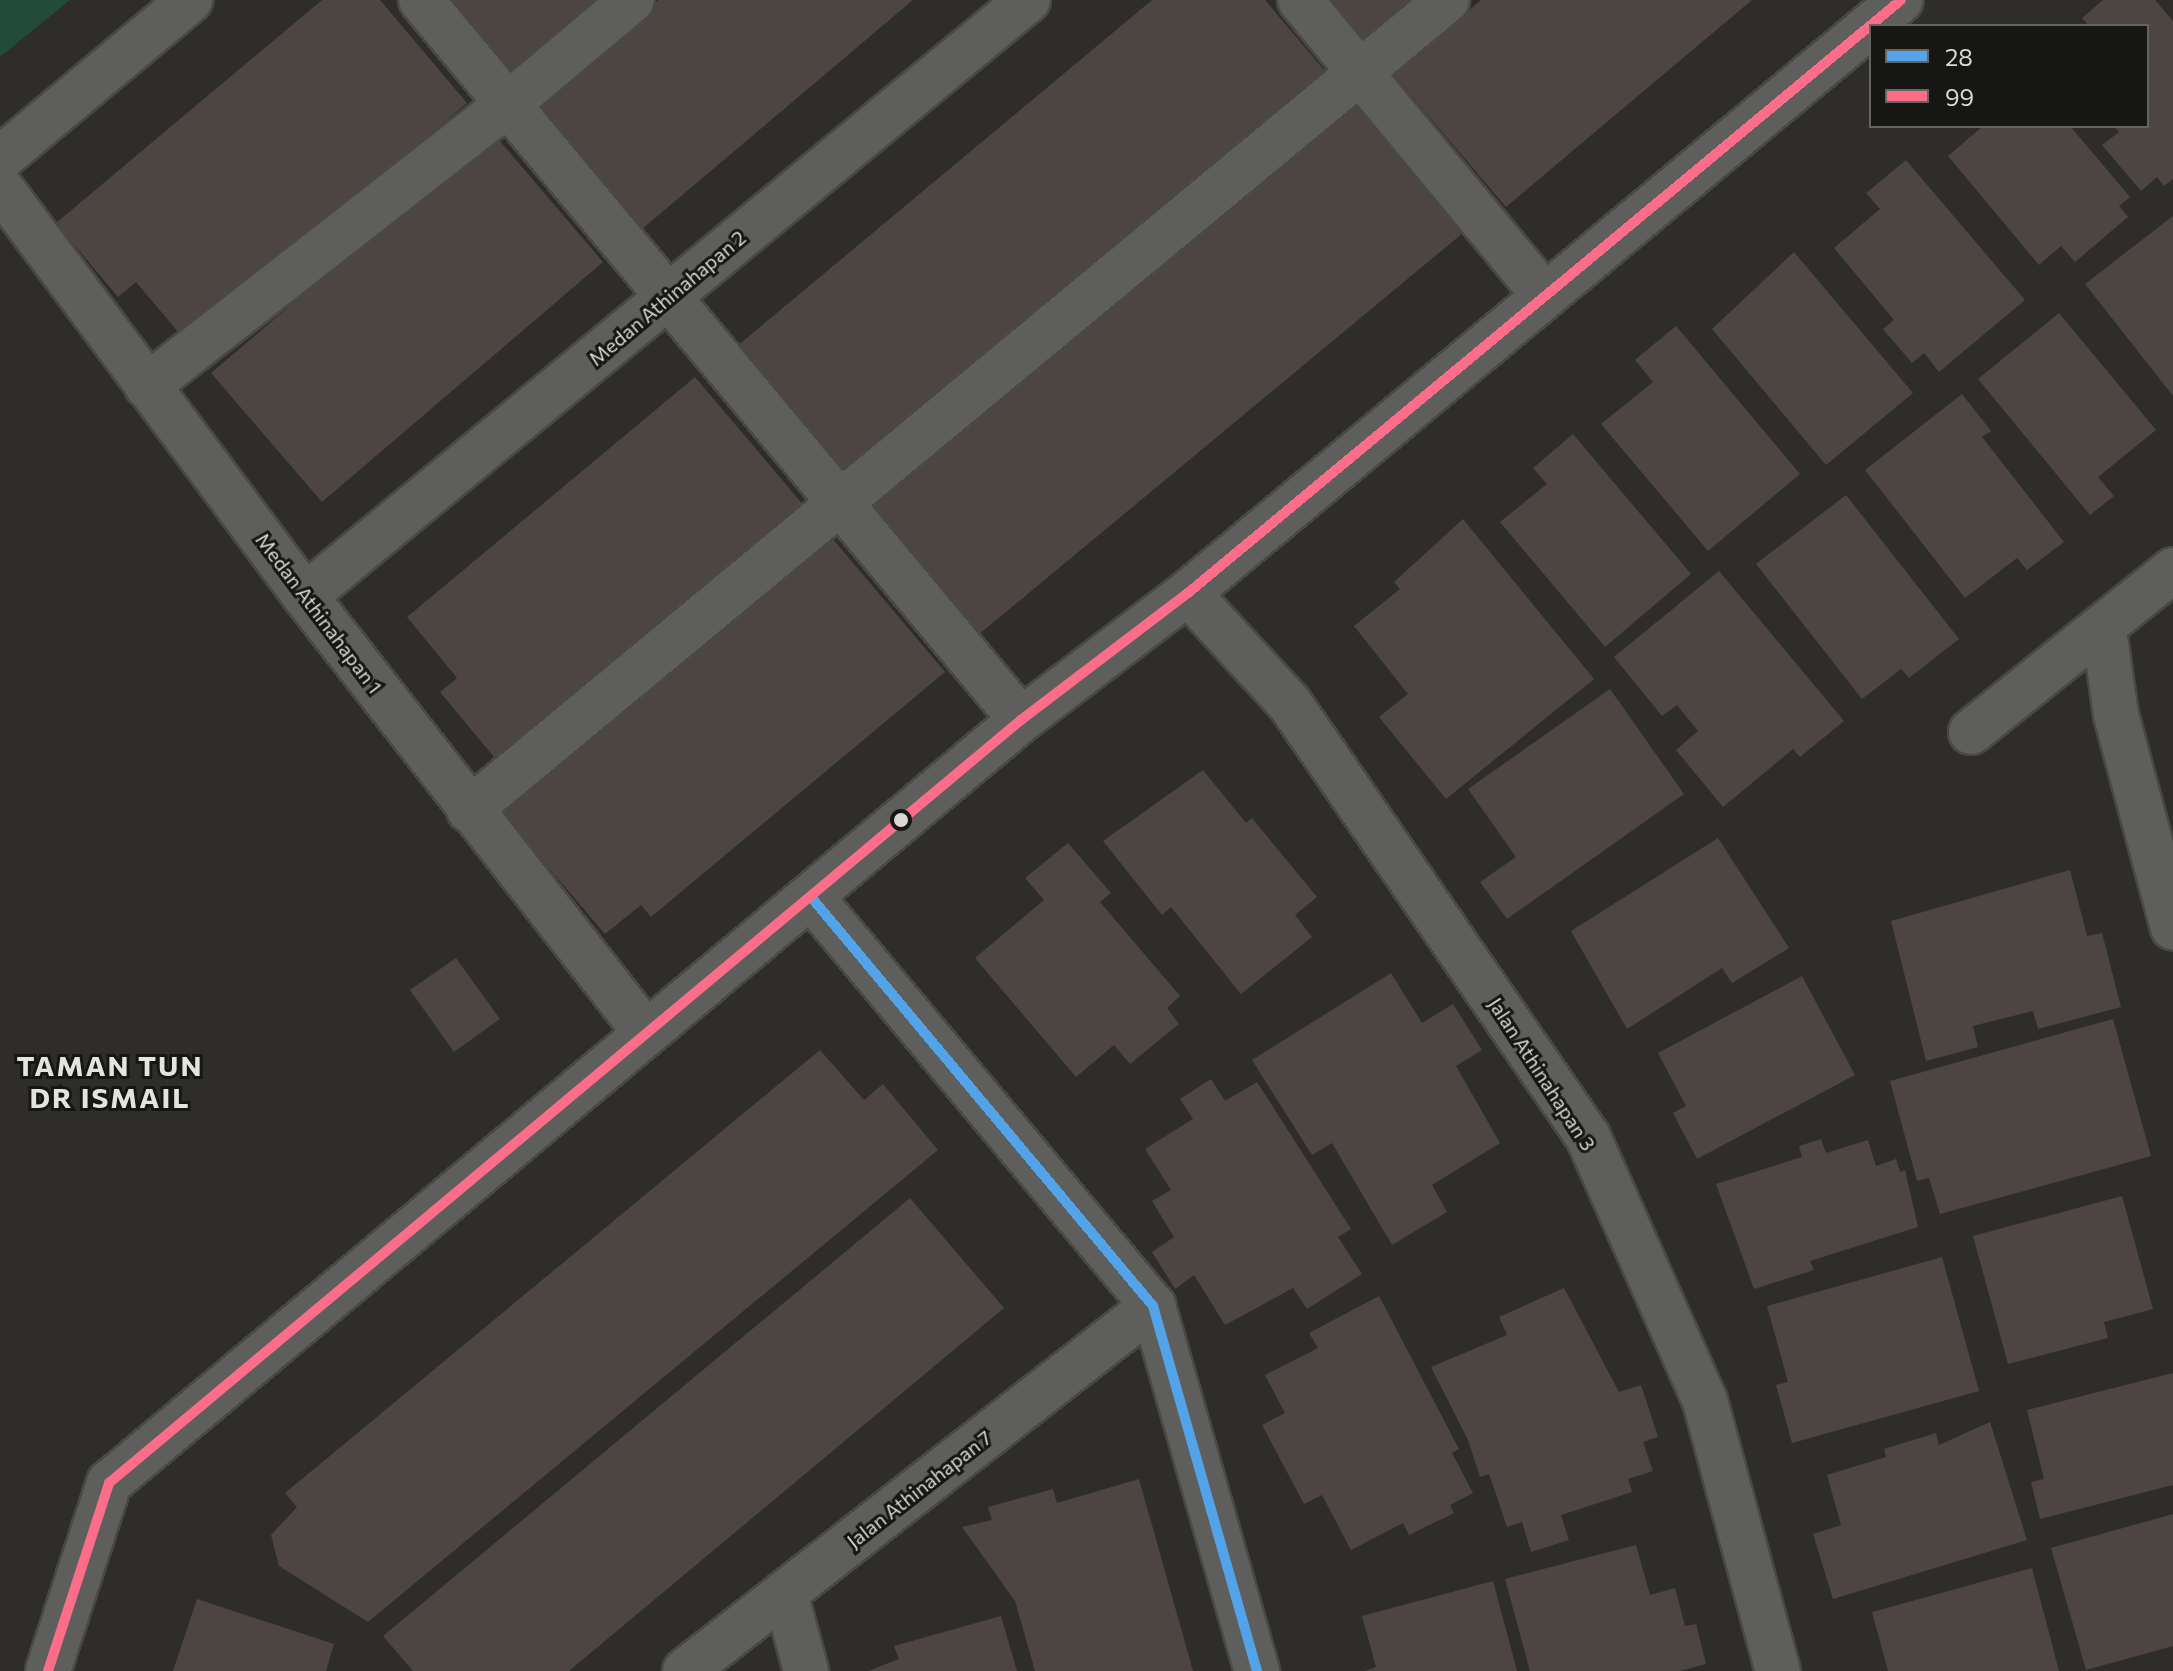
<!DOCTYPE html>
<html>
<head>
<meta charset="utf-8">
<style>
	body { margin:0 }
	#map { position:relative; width:2173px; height:1671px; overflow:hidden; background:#2e2d2c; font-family:Commissioner,sans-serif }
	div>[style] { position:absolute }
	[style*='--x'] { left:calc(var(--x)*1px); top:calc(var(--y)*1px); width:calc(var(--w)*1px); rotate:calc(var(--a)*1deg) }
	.green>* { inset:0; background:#234b3b }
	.building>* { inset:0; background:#4d4541 }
	.roads { filter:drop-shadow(2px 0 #494847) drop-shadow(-2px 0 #494847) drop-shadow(0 2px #494847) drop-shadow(0 -2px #494847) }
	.minor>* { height:44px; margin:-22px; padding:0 22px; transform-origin:22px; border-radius:22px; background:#5e5e5d }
	.bus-1>* { height:10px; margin:-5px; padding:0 5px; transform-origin:5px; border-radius:5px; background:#53a3e8 }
	.bus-2>* { height:10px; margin:-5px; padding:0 5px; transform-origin:5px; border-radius:5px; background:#fb6d88 }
	.dots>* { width:22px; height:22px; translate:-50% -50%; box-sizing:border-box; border:4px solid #161615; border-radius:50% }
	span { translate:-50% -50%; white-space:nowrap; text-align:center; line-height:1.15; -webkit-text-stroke:6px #161615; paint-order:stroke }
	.street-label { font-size:20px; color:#d9d8d7 }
	.district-label { font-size:28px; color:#e5e3e0; font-weight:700; letter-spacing:2px }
	.legend { position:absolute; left:1869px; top:24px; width:280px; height:104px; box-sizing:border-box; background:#161615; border:2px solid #646463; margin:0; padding:10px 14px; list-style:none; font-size:24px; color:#d9d8d7 }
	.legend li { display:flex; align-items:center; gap:16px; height:40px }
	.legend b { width:40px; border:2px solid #646463 }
</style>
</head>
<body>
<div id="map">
	<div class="green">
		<div style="clip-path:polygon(0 0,70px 0,0 57px)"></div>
	</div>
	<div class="building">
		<div style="clip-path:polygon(322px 0,380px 0,467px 103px,185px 340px,136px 282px,118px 297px,56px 223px)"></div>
		<div style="clip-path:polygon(442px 0,596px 0,506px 76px)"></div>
		<div style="clip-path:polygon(658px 0,913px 0,641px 230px,534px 104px)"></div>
		<div style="clip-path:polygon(1152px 0,1265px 0,1330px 77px,843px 484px,730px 352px)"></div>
		<div style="clip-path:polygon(1324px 0,1424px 0,1366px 49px)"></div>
		<div style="clip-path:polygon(1481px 0,1752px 0,1506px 207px,1393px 74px)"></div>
		<div style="clip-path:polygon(2103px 0,2155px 0,2173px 21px,2173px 179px,2164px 186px,2157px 177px,2141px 191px,2102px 145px,2119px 132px,2114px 126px,2147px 126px,2147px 26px,2089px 26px,2082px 18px)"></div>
		<div style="clip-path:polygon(1359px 97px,1469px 228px,977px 636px,867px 505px)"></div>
		<div style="clip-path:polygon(1983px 126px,2070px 126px,2130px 197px,2119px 206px,2128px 217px,2075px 262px,2061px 246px,2039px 265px,1948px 156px)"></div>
		<div style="clip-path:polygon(493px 133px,603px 262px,322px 502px,211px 373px)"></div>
		<div style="clip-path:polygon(1906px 160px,2025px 300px,1939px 372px,1924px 353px,1912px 363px,1883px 329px,1894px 320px,1834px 248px,1880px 209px,1866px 193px)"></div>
		<div style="clip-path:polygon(2173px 216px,2173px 396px,2085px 284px)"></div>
		<div style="clip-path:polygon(1794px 252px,1913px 393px,1826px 465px,1712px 329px)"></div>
		<div style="clip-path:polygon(2059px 313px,2156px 430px,2098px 477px,2114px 496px,2090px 515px,1978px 379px)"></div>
		<div style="clip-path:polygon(1676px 326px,1800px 474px,1708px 551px,1601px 424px,1653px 382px,1635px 360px)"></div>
		<div style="clip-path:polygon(695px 377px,805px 507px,499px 763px,440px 692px,457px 678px,407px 617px)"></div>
		<div style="clip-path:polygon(1962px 394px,1991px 431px,1982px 437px,2064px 542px,2027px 570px,2017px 558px,1965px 598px,1865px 470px)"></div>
		<div style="clip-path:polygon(1573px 434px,1691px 574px,1605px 647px,1500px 522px,1547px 484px,1533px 468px)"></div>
		<div style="clip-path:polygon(1846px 495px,1959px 639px,1909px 678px,1901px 669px,1862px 699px,1756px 564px)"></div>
		<div style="clip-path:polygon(1463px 519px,1594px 679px,1446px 799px,1379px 717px,1408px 694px,1354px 626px,1400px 589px,1394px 582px)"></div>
		<div style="clip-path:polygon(832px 538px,945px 672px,651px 917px,641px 905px,605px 934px,502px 813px)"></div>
		<div style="clip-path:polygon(1719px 571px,1844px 721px,1800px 757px,1793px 749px,1723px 807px,1676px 750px,1698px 731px,1677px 705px,1662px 716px,1614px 657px)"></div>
		<div style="clip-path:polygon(1610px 689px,1684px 794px,1507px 919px,1480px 882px,1516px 857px,1468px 789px)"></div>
		<div style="clip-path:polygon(1203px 770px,1246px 823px,1252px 818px,1317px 897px,1295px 915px,1312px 937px,1241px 994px,1171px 907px,1162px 915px,1103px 841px)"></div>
		<div style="clip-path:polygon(1718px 838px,1789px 948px,1732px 983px,1722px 968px,1627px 1029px,1571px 931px)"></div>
		<div style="clip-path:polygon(1068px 843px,1111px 893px,1100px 902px,1180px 996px,1167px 1008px,1179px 1024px,1130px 1064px,1114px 1045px,1076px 1077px,975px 958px,1044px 900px,1025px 878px)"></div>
		<div style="clip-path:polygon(2070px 870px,2087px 936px,2102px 933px,2121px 1007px,2038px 1029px,2033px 1011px,1973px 1026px,1978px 1047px,1926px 1061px,1891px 921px)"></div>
		<div style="clip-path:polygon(456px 958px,500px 1019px,454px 1052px,410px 990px)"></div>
		<div style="clip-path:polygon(1391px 973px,1422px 1023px,1453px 1004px,1482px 1050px,1456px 1066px,1500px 1143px,1432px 1185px,1447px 1212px,1392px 1245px,1332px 1143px,1312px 1155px,1252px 1060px)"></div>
		<div style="clip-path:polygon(1802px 976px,1855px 1075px,1697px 1159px,1673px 1113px,1686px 1106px,1658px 1053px)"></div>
		<div style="clip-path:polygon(2113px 1019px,2151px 1156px,1940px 1214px,1929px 1178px,1917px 1181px,1890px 1081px)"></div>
		<div style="clip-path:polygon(820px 1050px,864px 1100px,883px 1084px,938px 1150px,368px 1622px,279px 1566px,271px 1535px,297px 1507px,285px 1493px)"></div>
		<div style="clip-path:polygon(1211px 1079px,1225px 1101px,1257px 1082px,1351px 1229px,1338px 1237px,1362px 1274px,1307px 1309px,1293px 1288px,1225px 1325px,1194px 1275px,1175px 1289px,1152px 1252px,1174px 1237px,1152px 1201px,1171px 1190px,1145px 1149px,1193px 1119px,1180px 1099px)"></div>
		<div style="clip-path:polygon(1821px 1139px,1826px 1153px,1868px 1140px,1876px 1166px,1896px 1159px,1900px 1172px,1905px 1170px,1918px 1227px,1810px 1261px,1814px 1270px,1754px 1289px,1716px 1184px,1802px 1157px,1799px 1146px)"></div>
		<div style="clip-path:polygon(2122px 1196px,2153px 1309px,2104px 1322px,2108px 1338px,2008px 1364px,1973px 1236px)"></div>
		<div style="clip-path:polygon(910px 1198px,1004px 1308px,569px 1671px,413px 1671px,383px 1636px)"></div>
		<div style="clip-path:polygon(1942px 1257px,1979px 1391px,1792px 1443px,1776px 1385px,1788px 1382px,1767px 1306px)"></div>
		<div style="clip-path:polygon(1564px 1288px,1619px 1392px,1641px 1385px,1658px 1437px,1643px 1442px,1653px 1471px,1628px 1479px,1632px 1492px,1561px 1515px,1569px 1540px,1531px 1552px,1522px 1522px,1507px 1527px,1489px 1474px,1480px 1477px,1468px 1440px,1431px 1367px,1507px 1335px,1499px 1317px)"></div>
		<div style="clip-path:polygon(1379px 1296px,1459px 1449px,1452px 1453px,1473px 1493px,1450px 1505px,1454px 1513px,1409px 1535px,1403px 1523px,1351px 1550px,1322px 1495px,1304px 1504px,1262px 1425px,1285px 1413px,1265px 1375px,1318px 1348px,1309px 1333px)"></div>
		<div style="clip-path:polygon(2173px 1373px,2173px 1485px,2040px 1519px,2031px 1482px,2044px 1479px,2027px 1410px)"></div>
		<div style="clip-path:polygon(1990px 1422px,2027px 1540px,1833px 1599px,1813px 1534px,1841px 1525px,1827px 1475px,1886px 1457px,1884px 1449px,1936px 1433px,1939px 1445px)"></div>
		<div style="clip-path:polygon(1139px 1479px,1193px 1671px,1035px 1671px,1015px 1601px,962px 1527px,992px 1520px,988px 1507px,1053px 1489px,1057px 1503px)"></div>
		<div style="clip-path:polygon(2173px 1514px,2173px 1646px,2086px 1670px,2051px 1548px)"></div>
		<div style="clip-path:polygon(1636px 1545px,1650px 1595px,1675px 1588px,1685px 1626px,1696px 1624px,1706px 1664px,1680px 1671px,1530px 1671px,1505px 1579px)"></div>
		<div style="clip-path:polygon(2032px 1568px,2059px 1671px,1888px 1671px,1872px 1612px)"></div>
		<div style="clip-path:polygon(1493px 1581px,1517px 1671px,1364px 1671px,1376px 1667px,1362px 1616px)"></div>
		<div style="clip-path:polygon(197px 1599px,334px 1644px,326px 1671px,173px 1671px)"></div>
		<div style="clip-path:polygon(1001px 1616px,1017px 1671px,868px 1671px,899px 1659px,894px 1646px)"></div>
	</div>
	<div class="roads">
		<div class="minor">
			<div style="--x:421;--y:0;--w:937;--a:50.19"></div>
			<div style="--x:1300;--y:0;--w:380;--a:50.4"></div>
			<div style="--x:0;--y:159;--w:248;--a:-39.9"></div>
			<div style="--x:0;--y:187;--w:510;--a:53.29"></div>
			<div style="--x:305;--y:596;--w:554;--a:52.03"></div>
			<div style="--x:147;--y:386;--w:457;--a:-38"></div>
			<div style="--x:507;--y:105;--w:163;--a:-40"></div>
			<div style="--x:1188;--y:593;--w:151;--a:47.4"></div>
			<div style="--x:1290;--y:704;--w:526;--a:55.46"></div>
			<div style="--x:1588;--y:1137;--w:289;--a:66.1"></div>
			<div style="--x:1705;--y:1401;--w:280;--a:74.9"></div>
			<div style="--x:305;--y:596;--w:937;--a:-39.5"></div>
			<div style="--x:2104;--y:630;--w:86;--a:82"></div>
			<div style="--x:2116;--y:715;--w:220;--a:75"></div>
			<div style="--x:1971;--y:732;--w:259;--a:-38.7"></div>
			<div style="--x:469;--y:810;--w:1270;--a:-39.63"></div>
			<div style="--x:811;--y:897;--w:533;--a:50.1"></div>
			<div style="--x:1153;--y:1306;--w:380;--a:74.1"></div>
			<div style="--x:785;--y:1593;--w:81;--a:74.9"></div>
			<div style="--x:48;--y:1671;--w:198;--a:-72"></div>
			<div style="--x:109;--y:1483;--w:1189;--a:-39.92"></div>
			<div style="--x:1021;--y:720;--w:210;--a:-37.3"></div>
			<div style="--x:1188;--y:593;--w:927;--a:-39.75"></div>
			<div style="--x:685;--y:1671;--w:594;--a:-37.95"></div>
		</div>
	</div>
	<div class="bus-1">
		<div style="--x:811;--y:897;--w:533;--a:50.1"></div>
		<div style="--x:1153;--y:1306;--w:380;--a:74.1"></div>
	</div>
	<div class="bus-2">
		<div style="--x:48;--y:1671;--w:198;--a:-72"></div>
		<div style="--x:109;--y:1483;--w:1189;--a:-39.92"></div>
		<div style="--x:1021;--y:720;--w:210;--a:-37.3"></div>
		<div style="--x:1188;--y:593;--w:927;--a:-39.75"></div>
	</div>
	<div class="dots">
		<div style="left:901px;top:820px;background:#d9d8d7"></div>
	</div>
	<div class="street-label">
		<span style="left:667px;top:298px;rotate:-40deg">Medan Athinahapan 2</span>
		<span style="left:319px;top:613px;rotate:53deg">Medan Athinahapan 1</span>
		<span style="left:1542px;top:1074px;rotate:57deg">Jalan Athinahapan 3</span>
		<span style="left:919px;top:1489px;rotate:-38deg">Jalan Athinahapan 7</span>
	</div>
	<div class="district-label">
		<span style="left:110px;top:1081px">TAMAN TUN<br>DR ISMAIL</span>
	</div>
	<ul class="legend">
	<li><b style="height:10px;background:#53a3e8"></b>28</li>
	<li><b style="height:10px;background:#fb6d88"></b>99</li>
	</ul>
</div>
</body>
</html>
